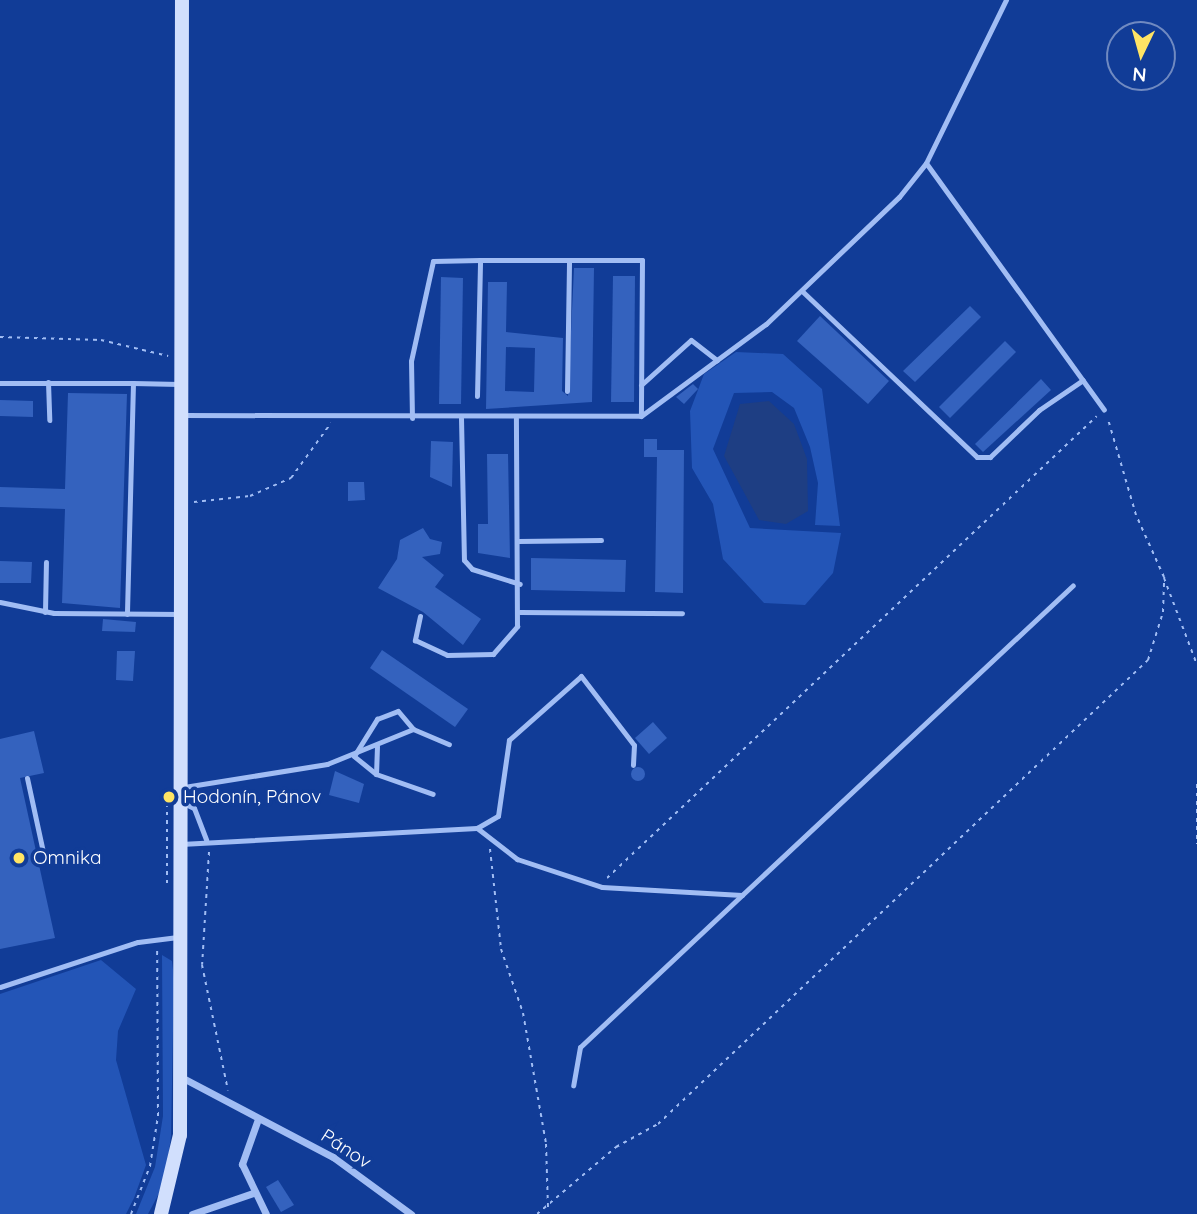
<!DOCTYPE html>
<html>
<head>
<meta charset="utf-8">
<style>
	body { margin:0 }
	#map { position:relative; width:1197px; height:1214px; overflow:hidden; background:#113c97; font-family:Quicksand,sans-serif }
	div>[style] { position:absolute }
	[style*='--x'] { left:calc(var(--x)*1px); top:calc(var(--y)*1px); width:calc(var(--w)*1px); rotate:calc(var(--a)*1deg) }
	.green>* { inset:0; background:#2355b7 }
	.water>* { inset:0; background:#1e3e83 }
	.building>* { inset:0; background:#3462be }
	.round { border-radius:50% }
	.path>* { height:2px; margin-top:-1px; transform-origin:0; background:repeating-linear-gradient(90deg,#a1bdf4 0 3.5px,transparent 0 8.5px) }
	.service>* { height:5px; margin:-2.5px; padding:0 2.5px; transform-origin:2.5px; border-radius:2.5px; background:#a1bdf4 }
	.minor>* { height:7px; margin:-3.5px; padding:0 3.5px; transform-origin:3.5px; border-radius:3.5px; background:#a1bdf4 }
	.secondary>* { height:14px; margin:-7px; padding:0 7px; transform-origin:7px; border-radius:7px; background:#d1dffd }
	.dots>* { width:19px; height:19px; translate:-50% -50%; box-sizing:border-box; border:4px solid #113c97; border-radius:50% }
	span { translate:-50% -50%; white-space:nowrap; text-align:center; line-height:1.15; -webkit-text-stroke:7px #113c97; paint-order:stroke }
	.poi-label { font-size:19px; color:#fff }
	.left { translate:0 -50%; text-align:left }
	.street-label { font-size:19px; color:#fff }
	.north { position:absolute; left:1106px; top:21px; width:70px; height:70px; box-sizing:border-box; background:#113c97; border:2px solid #708ac1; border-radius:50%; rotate:185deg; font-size:19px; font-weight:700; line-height:28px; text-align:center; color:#fff }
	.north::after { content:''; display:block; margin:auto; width:24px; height:32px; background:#ffe464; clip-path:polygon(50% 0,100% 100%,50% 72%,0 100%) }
</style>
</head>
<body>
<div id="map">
	<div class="green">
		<div style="clip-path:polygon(736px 352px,783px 354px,822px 389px,840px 526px,815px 525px,818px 483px,810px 447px,794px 408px,772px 392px,734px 393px,713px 449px,750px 528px,841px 533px,833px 573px,805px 605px,764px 603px,723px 559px,713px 504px,692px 468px,690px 411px,704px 374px)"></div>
		<div style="clip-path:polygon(162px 955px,172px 961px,174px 978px,171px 1136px,165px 1182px,148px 1214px,136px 1214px,155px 1167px,163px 1116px)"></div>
		<div style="clip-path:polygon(101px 960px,136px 989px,118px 1031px,116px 1060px,146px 1165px,134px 1198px,126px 1214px,0 1214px,0 994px)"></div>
	</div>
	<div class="water">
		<div style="clip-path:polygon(769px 401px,794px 424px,807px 459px,808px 511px,786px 524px,759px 520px,724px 456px,740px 404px)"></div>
	</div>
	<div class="building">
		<div style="clip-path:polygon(evenodd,574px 268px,594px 268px,592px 402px,486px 409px,488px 282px,507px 282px,506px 332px,563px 338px,562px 391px,568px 396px,574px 268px,506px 347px,535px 348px,534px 392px,505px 391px,506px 347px)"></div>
		<div style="clip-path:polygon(613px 276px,635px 276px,634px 402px,611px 402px)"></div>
		<div style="clip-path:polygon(441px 277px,463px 278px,461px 404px,439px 404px)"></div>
		<div style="clip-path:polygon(970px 306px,981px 317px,915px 382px,903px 371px)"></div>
		<div style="clip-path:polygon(820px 316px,889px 381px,868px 404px,797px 341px)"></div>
		<div style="clip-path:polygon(1005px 341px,1016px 352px,950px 418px,939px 407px)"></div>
		<div style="clip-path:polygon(1041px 379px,1051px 390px,983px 452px,975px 444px)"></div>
		<div style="clip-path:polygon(693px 384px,698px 389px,684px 404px,676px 397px)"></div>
		<div style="clip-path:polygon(68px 393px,127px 394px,120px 608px,62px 603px,65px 509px,0 507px,0 487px,65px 489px)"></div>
		<div style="clip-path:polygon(0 400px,33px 401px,33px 417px,0 416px)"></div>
		<div style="clip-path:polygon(644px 439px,657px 439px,657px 450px,684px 450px,683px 593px,655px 592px,657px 457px,644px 457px)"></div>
		<div style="clip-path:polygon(431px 441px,453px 442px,452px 487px,430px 477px)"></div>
		<div style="clip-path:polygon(487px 454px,508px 454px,510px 558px,478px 553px,478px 524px,488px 524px)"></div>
		<div style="clip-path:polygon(348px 482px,364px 482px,365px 500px,348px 501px)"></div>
		<div style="clip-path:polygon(423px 528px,430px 539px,442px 542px,440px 554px,422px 557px,444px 575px,435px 587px,481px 619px,463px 645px,423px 612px,378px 588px,397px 559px,400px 540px)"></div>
		<div style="clip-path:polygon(531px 558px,626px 560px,625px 592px,531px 590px)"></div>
		<div style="clip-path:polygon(0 561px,32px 562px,31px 583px,0 583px)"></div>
		<div style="clip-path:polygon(103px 619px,136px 622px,135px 632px,102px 631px)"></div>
		<div style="clip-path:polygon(382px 650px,468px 709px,455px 727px,370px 668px)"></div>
		<div style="clip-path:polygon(117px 651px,135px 651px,133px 681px,116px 680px)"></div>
		<div style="clip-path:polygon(653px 722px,667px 738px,649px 754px,635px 738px)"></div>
		<div style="clip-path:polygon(34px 731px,44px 773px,20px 778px,55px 938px,0 949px,0 739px)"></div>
		<div class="round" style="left:631px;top:767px;width:14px;height:14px"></div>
		<div style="clip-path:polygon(335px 771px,364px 784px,359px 803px,329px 795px)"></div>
		<div style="clip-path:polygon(278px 1180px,294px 1205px,281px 1212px,266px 1187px)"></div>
	</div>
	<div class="path">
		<div style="--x:0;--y:337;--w:101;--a:1.7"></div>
		<div style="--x:101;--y:340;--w:69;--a:13.4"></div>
		<div style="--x:194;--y:502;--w:56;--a:-6.1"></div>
		<div style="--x:250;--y:496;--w:45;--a:-23.7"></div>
		<div style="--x:291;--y:478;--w:68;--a:-54"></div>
		<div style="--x:1164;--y:578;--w:93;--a:69.2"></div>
		<div style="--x:1197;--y:784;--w:60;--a:90"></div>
		<div style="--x:490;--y:849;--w:101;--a:83.7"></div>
		<div style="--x:501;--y:949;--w:68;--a:71"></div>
		<div style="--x:523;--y:1013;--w:133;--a:80"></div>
		<div style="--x:546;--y:1144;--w:63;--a:88.2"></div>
		<div style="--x:209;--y:852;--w:113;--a:93.5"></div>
		<div style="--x:202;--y:965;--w:128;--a:78.3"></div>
		<div style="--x:607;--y:878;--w:673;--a:-43.32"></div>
		<div style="--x:167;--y:883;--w:92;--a:-90"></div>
		<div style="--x:131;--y:1214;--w:52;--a:-68.4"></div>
		<div style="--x:150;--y:1166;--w:51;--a:-80.9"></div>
		<div style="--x:158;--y:1116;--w:166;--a:-90.3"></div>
		<div style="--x:537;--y:1214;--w:104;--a:-40.3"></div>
		<div style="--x:616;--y:1147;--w:48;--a:-28.7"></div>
		<div style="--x:658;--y:1124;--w:675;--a:-43.44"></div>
		<div style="--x:1148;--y:660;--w:50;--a:-72.6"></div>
		<div style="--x:1163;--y:612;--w:35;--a:-88"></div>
		<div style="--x:1164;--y:577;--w:68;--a:-114.3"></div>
		<div style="--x:1136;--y:515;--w:100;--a:-106.3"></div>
	</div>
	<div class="service">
		<div style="--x:926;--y:163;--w:304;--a:54.2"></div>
		<div style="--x:802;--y:291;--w:241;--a:43.5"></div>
		<div style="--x:977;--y:457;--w:13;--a:0"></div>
		<div style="--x:990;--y:457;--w:68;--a:-43.8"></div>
		<div style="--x:1039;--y:410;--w:53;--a:-34.3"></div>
		<div style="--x:48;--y:382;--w:38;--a:88"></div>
		<div style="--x:0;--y:383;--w:133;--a:0"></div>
		<div style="--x:133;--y:383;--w:231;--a:91.5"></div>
		<div style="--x:133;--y:383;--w:46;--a:1.2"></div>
		<div style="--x:641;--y:385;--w:67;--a:-42"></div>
		<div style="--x:691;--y:340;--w:33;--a:38"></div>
		<div style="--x:567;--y:391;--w:131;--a:-89.1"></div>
		<div style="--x:477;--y:396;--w:136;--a:-88.7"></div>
		<div style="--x:480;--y:260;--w:162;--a:0"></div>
		<div style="--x:642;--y:260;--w:156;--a:90.4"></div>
		<div style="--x:183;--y:415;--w:458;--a:0.1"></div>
		<div style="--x:641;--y:416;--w:155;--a:-36.4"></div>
		<div style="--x:766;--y:324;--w:184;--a:-43.7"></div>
		<div style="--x:899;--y:197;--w:43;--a:-51.5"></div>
		<div style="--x:926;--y:163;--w:182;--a:-63.9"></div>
		<div style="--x:412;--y:418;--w:57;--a:-91"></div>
		<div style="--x:411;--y:361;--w:102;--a:-77.6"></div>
		<div style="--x:433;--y:261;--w:47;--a:-1.2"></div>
		<div style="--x:461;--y:418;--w:142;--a:88.8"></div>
		<div style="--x:464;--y:560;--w:12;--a:48"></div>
		<div style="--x:472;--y:569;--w:50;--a:17.4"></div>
		<div style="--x:518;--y:541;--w:83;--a:-0.7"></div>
		<div style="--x:0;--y:602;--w:55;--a:11.5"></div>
		<div style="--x:54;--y:613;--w:127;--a:0.5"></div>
		<div style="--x:45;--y:612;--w:50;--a:-88.9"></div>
		<div style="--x:520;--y:612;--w:162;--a:0.4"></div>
		<div style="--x:420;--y:616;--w:25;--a:102"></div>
		<div style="--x:415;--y:640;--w:35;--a:25"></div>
		<div style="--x:447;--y:655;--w:46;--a:-1.2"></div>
		<div style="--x:493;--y:654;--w:37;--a:-49"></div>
		<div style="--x:517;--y:626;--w:208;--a:-90.3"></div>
		<div style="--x:377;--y:746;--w:28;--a:92"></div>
		<div style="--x:376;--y:774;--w:60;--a:19.3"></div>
		<div style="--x:376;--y:774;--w:28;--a:-141"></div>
		<div style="--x:354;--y:756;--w:44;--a:-58.1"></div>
		<div style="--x:377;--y:719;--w:22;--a:-21"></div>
		<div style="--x:398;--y:711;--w:23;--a:50"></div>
		<div style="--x:27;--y:778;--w:76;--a:77.8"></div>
		<div style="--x:184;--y:787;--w:145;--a:-9.1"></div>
		<div style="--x:327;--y:764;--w:93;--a:-22.1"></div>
		<div style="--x:413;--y:729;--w:39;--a:23"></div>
		<div style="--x:181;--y:802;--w:14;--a:25"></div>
		<div style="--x:194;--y:808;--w:34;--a:69"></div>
		<div style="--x:477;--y:828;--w:24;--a:-30"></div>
		<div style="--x:498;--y:816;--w:77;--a:-81.8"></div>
		<div style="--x:509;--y:740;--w:96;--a:-41.6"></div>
		<div style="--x:581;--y:676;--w:87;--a:52.5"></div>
		<div style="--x:634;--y:745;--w:20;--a:93"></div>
		<div style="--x:181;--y:844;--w:296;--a:-3.1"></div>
		<div style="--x:477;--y:828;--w:51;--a:37.8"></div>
		<div style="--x:517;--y:859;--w:89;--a:18.2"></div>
		<div style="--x:602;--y:887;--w:140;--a:3.3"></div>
		<div style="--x:742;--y:895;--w:222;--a:136.8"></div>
		<div style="--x:580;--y:1047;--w:39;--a:100"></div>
		<div style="--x:742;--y:895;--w:453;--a:-43.1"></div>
		<div style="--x:0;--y:987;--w:145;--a:-18.1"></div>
		<div style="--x:138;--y:942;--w:40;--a:-7.1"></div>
	</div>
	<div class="minor">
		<div style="--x:181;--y:1077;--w:172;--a:27.8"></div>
		<div style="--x:333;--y:1157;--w:97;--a:36.2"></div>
		<div style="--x:258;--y:1119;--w:48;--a:109.6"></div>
		<div style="--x:242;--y:1164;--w:55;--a:64.4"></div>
		<div style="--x:192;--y:1214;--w:65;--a:-19"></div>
	</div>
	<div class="secondary">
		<div style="--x:161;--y:1214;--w:81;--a:-76.5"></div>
		<div style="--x:180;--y:1135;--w:1135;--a:-89.9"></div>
	</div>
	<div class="dots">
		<div style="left:169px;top:797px;background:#ffe464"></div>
		<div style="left:19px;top:858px;background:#ffe464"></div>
	</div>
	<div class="poi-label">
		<span class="left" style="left:183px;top:797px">Hodonín, Pánov</span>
		<span class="left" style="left:33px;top:858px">Omnika</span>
	</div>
	<div class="street-label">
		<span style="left:346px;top:1149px;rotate:33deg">Pánov</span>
	</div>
	<div class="north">N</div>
</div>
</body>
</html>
